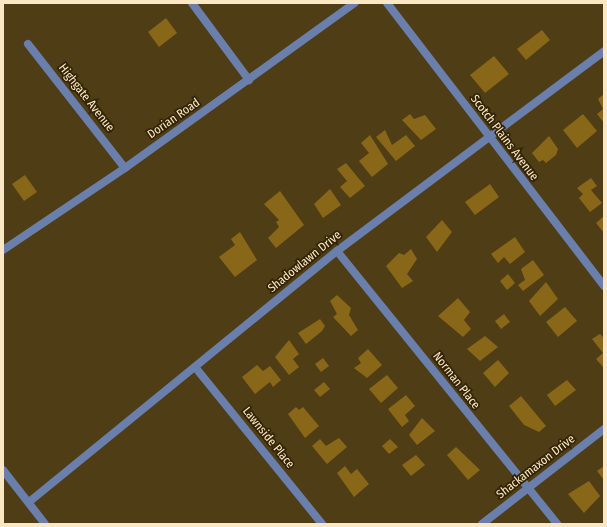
<!DOCTYPE html>
<html>
<head>
<meta charset="utf-8">
<style>
	body { margin:0 }
	#map { position:relative; width:607px; height:527px; overflow:hidden; background:#4f3d16; font-family:"Fira Sans Condensed",sans-serif }
	div>[style] { position:absolute }
	[style*='--x'] { left:calc(var(--x)*1px); top:calc(var(--y)*1px); width:calc(var(--w)*1px); rotate:calc(var(--a)*1deg) }
	.building>* { inset:0; background:#886718 }
	.minor>* { height:8px; margin:-4px; padding:0 4px; transform-origin:4px; border-radius:4px; background:#6a7fab }
	span { translate:-50% -50%; white-space:nowrap; text-align:center; line-height:1.15; -webkit-text-stroke:3.5px #322405; paint-order:stroke }
	.street-label { font-size:12px; color:#fae8c5 }
	.frame { position:absolute; inset:0; border:4px solid #fae8c5; pointer-events:none }
</style>
</head>
<body>
<div id="map">
	<div class="building">
		<div style="clip-path:polygon(166px 18px,177px 33px,159px 47px,148px 32px)"></div>
		<div style="clip-path:polygon(542px 30px,550px 40px,526px 60px,517px 49px)"></div>
		<div style="clip-path:polygon(494px 56px,509px 74px,485px 93px,470px 75px)"></div>
		<div style="clip-path:polygon(604px 94px,604px 123px,597px 114px,603px 109px,598px 99px)"></div>
		<div style="clip-path:polygon(410px 114px,414px 119px,425px 115px,436px 129px,421px 140px,402px 120px)"></div>
		<div style="clip-path:polygon(583px 114px,597px 131px,577px 148px,563px 130px)"></div>
		<div style="clip-path:polygon(385px 130px,392px 145px,406px 135px,415px 146px,396px 161px,376px 137px)"></div>
		<div style="clip-path:polygon(370px 135px,388px 164px,372px 177px,359px 161px,369px 153px,361px 143px)"></div>
		<div style="clip-path:polygon(549px 136px,558px 149px,556px 155px,546px 163px,543px 160px,539px 162px,532px 153px)"></div>
		<div style="clip-path:polygon(346px 163px,365px 186px,350px 198px,340px 187px,347px 181px,337px 169px)"></div>
		<div style="clip-path:polygon(25px 175px,37px 192px,24px 201px,12px 184px)"></div>
		<div style="clip-path:polygon(591px 178px,597px 186px,591px 190px,602px 203px,590px 212px,579px 198px,583px 194px,577px 188px)"></div>
		<div style="clip-path:polygon(490px 184px,499px 197px,475px 215px,465px 202px)"></div>
		<div style="clip-path:polygon(330px 189px,341px 205px,323px 218px,314px 204px)"></div>
		<div style="clip-path:polygon(280px 191px,304px 225px,276px 248px,268px 238px,279px 227px,276px 222px,279px 220px,264px 204px)"></div>
		<div style="clip-path:polygon(604px 216px,604px 233px,596px 223px)"></div>
		<div style="clip-path:polygon(442px 220px,452px 232px,437px 252px,426px 237px)"></div>
		<div style="clip-path:polygon(240px 232px,257px 260px,235px 277px,219px 257px,235px 245px,231px 239px)"></div>
		<div style="clip-path:polygon(515px 237px,525px 252px,510px 264px,504px 257px,498px 263px,491px 254px)"></div>
		<div style="clip-path:polygon(411px 249px,417px 259px,407px 274px,413px 281px,402px 288px,386px 266px,399px 253px,404px 255px)"></div>
		<div style="clip-path:polygon(533px 260px,544px 275px,523px 291px,518px 285px,525px 280px,521px 269px)"></div>
		<div style="clip-path:polygon(508px 274px,515px 283px,507px 290px,500px 281px)"></div>
		<div style="clip-path:polygon(546px 282px,558px 299px,540px 316px,529px 301px)"></div>
		<div style="clip-path:polygon(337px 295px,351px 308px,349px 315px,358px 330px,351px 336px,333px 317px,337px 314px,330px 301px)"></div>
		<div style="clip-path:polygon(458px 298px,470px 312px,464px 320px,471px 329px,463px 337px,438px 316px)"></div>
		<div style="clip-path:polygon(565px 307px,577px 321px,558px 337px,546px 322px)"></div>
		<div style="clip-path:polygon(504px 314px,510px 322px,501px 329px,495px 321px)"></div>
		<div style="clip-path:polygon(320px 319px,325px 326px,322px 331px,306px 344px,298px 333px)"></div>
		<div style="clip-path:polygon(600px 334px,604px 338px,603px 367px,596px 359px,603px 353px,592px 339px)"></div>
		<div style="clip-path:polygon(485px 336px,498px 347px,480px 361px,467px 349px)"></div>
		<div style="clip-path:polygon(289px 340px,299px 354px,293px 359px,299px 367px,289px 375px,275px 357px)"></div>
		<div style="clip-path:polygon(368px 349px,382px 365px,367px 378px,354px 368px,361px 363px,358px 358px)"></div>
		<div style="clip-path:polygon(323px 358px,329px 366px,321px 372px,315px 364px)"></div>
		<div style="clip-path:polygon(498px 360px,509px 373px,495px 387px,483px 373px)"></div>
		<div style="clip-path:polygon(257px 365px,263px 371px,270px 366px,281px 380px,273px 387px,270px 382px,255px 394px,242px 377px)"></div>
		<div style="clip-path:polygon(387px 375px,398px 388px,381px 403px,369px 389px)"></div>
		<div style="clip-path:polygon(567px 380px,576px 390px,555px 406px,547px 395px)"></div>
		<div style="clip-path:polygon(324px 382px,330px 389px,320px 397px,314px 390px)"></div>
		<div style="clip-path:polygon(406px 395px,415px 406px,405px 415px,409px 421px,402px 427px,388px 409px)"></div>
		<div style="clip-path:polygon(521px 396px,546px 426px,539px 432px,524px 425px,509px 406px)"></div>
		<div style="clip-path:polygon(296px 407px,299px 410px,303px 407px,319px 426px,305px 438px,288px 414px)"></div>
		<div style="clip-path:polygon(422px 418px,435px 431px,417px 445px,409px 435px)"></div>
		<div style="clip-path:polygon(339px 438px,347px 447px,327px 464px,312px 446px,320px 439px,326px 446px)"></div>
		<div style="clip-path:polygon(390px 439px,398px 447px,389px 454px,382px 446px)"></div>
		<div style="clip-path:polygon(456px 447px,480px 470px,468px 480px,447px 455px)"></div>
		<div style="clip-path:polygon(416px 455px,425px 465px,411px 476px,402px 465px)"></div>
		<div style="clip-path:polygon(345px 466px,351px 474px,357px 469px,369px 484px,354px 497px,337px 473px)"></div>
		<div style="clip-path:polygon(604px 466px,604px 480px,597px 471px)"></div>
		<div style="clip-path:polygon(589px 481px,600px 496px,584px 513px,568px 494px)"></div>
	</div>
	<div class="minor">
		<div style="--x:192;--y:3;--w:96;--a:53.5"></div>
		<div style="--x:387;--y:3;--w:357;--a:52.5"></div>
		<div style="--x:28;--y:44;--w:157;--a:52"></div>
		<div style="--x:3;--y:250;--w:147;--a:-33.9"></div>
		<div style="--x:125;--y:168;--w:283;--a:-35.7"></div>
		<div style="--x:337;--y:251;--w:351;--a:51.1"></div>
		<div style="--x:195;--y:367;--w:202;--a:51"></div>
		<div style="--x:3;--y:470;--w:68;--a:52.1"></div>
		<div style="--x:29;--y:502;--w:397;--a:-39.2"></div>
		<div style="--x:337;--y:251;--w:334;--a:-36.8"></div>
		<div style="--x:482;--y:524;--w:155;--a:-37.9"></div>
	</div>
	<div class="street-label">
		<span style="left:86px;top:98px;rotate:52deg">Highgate Avenue</span>
		<span style="left:174px;top:119px;rotate:-35deg">Dorian Road</span>
		<span style="left:504px;top:138px;rotate:53deg">Scotch Plains Avenue</span>
		<span style="left:305px;top:262px;rotate:-39deg">Shadowlawn Drive</span>
		<span style="left:456px;top:381px;rotate:52deg">Norman Place</span>
		<span style="left:268px;top:438px;rotate:51deg">Lawnside Place</span>
		<span style="left:536px;top:467px;rotate:-38deg">Shackamaxon Drive</span>
	</div>
	<div class="frame"></div>
</div>
</body>
</html>
